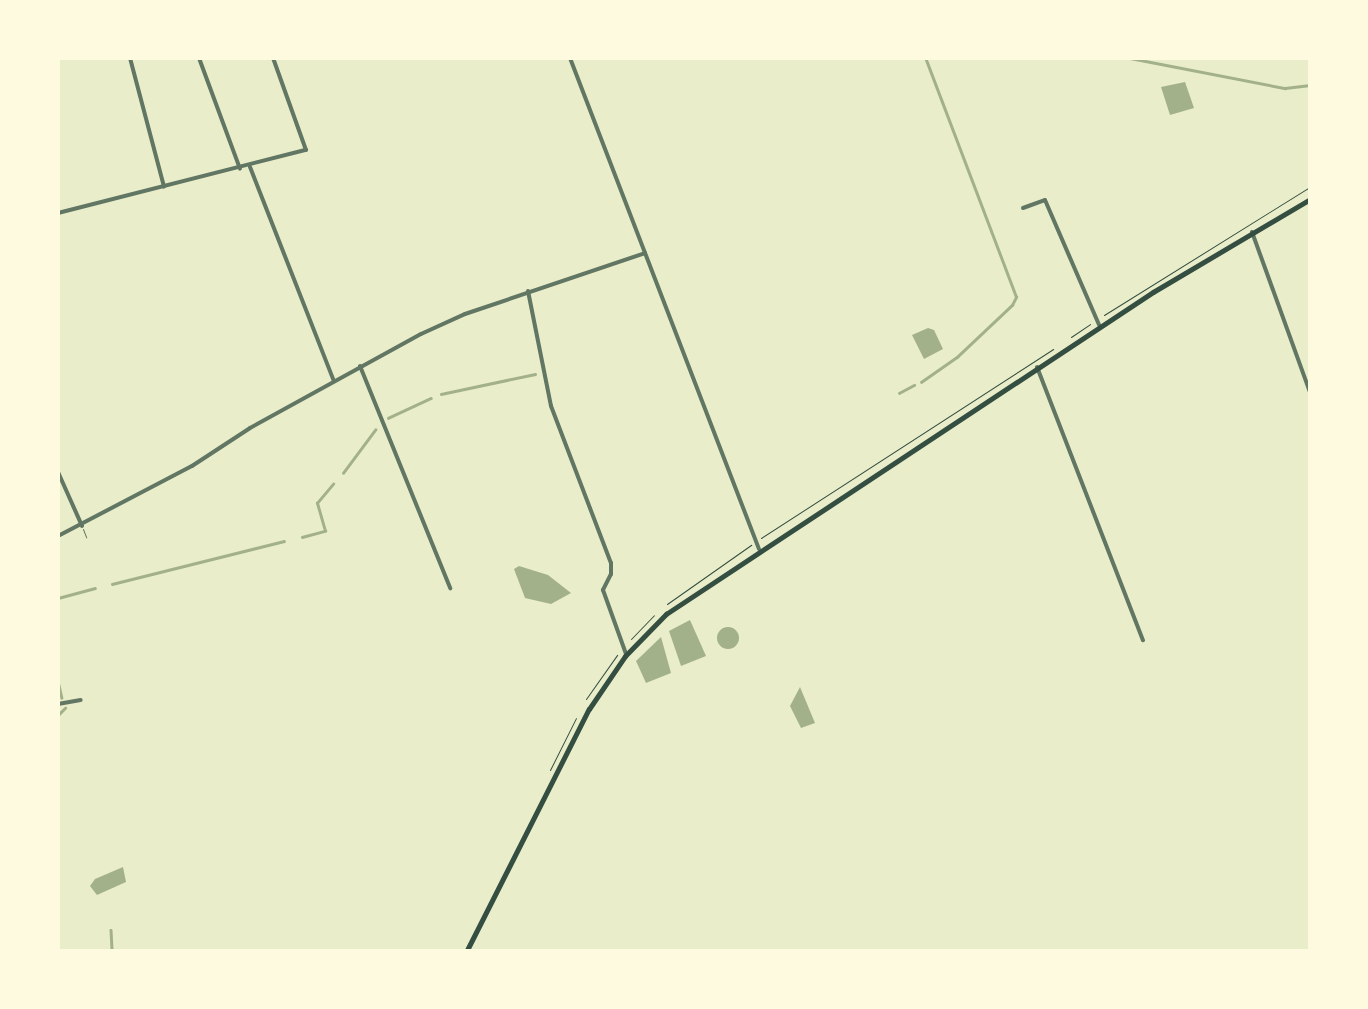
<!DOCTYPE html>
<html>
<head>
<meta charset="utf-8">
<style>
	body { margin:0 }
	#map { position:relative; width:1368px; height:1009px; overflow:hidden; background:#e9edc9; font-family:Roboto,sans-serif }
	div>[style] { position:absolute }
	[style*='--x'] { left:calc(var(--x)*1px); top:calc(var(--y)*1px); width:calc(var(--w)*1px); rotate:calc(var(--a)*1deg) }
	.water>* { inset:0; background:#a3b18a }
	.round { border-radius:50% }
	.stream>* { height:2.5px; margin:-1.25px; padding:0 1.25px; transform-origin:1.25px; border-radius:1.25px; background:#a3b18a }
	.path>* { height:1px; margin:-0.5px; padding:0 0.5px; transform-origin:0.5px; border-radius:0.5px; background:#344e41 }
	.service>* { height:1px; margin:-0.5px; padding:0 0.5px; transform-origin:0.5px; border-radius:0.5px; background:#617663 }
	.minor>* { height:4px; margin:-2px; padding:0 2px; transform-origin:2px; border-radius:2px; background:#617663 }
	.secondary>* { height:5px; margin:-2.5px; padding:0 2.5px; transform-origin:2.5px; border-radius:2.5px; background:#344e41 }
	span { translate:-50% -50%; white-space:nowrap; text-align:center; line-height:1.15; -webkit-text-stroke:8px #fefae0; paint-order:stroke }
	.frame { position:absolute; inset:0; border:60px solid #fefae0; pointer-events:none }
</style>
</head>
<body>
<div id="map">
	<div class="water">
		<div style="clip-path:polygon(1185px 82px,1194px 108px,1170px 115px,1161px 87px)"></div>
		<div style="clip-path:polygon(928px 328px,934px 330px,943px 349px,924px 359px,912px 335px)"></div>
		<div style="clip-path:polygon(519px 566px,548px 575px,571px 593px,551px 604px,525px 598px,514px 569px)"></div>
		<div style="clip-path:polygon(690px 620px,706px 656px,681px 666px,669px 631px)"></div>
		<div class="round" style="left:717px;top:627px;width:22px;height:22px"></div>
		<div style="clip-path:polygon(661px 637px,671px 673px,646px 683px,636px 661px)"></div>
		<div style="clip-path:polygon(800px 687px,815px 723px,801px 728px,790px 706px)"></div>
		<div style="clip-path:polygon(123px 867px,126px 882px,97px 895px,90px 886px,95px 879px)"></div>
	</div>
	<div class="stream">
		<div style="--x:1130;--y:58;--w:158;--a:11"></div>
		<div style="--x:1285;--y:88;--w:25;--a:-7"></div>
		<div style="--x:921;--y:382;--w:44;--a:-34.8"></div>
		<div style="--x:957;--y:357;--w:76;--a:-43.4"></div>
		<div style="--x:1012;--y:305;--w:9;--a:-63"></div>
		<div style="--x:1016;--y:297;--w:256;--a:-110.8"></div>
		<div style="--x:899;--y:393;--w:17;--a:-28"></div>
		<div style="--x:441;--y:394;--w:96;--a:-12"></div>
		<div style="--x:388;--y:418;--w:47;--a:-24.9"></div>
		<div style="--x:343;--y:473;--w:54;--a:-53.3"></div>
		<div style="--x:302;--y:537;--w:24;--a:-15"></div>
		<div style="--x:325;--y:531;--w:29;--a:-106"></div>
		<div style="--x:317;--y:503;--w:25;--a:-50"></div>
		<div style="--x:112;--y:584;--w:177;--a:-14"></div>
		<div style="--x:58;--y:598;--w:38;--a:-15"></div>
		<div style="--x:58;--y:681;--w:17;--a:77"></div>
		<div style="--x:58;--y:715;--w:10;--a:-45"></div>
		<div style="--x:111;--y:930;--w:22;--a:87"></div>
	</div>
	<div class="path">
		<div style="--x:1104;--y:315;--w:243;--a:-31.9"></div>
		<div style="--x:1071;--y:337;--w:23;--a:-34"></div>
		<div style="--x:761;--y:538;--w:348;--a:-32.9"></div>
		<div style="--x:667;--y:604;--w:103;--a:-35.1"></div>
		<div style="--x:631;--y:639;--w:33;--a:-46"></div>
		<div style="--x:586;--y:699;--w:54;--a:-54.8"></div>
		<div style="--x:550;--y:770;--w:58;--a:-63.4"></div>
	</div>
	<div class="service">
		<div style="--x:83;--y:529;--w:9;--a:69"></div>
	</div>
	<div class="minor">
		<div style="--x:130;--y:58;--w:133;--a:75.2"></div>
		<div style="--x:199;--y:58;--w:118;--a:69.7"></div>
		<div style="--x:570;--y:58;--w:526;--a:68.95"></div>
		<div style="--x:250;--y:167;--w:230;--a:68.6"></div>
		<div style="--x:1023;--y:208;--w:23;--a:-20"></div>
		<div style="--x:1045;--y:200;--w:136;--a:66.6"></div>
		<div style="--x:58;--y:213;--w:256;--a:-14.3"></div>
		<div style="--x:306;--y:150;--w:98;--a:-109.7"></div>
		<div style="--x:1252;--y:232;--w:170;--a:70.1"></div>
		<div style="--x:528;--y:291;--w:117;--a:78.7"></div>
		<div style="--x:551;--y:406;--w:168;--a:69.1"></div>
		<div style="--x:611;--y:563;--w:11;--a:90"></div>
		<div style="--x:611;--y:574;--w:18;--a:117"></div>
		<div style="--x:603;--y:590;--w:68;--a:70.2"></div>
		<div style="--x:360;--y:366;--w:240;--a:67.9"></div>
		<div style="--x:1037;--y:367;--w:293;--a:68.8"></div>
		<div style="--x:58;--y:472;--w:59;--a:66"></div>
		<div style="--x:58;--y:536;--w:151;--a:-27.6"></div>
		<div style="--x:192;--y:466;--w:69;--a:-33.2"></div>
		<div style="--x:250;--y:428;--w:195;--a:-28.8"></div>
		<div style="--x:421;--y:334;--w:48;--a:-24.4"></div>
		<div style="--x:465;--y:314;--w:190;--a:-18.7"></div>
		<div style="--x:58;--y:704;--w:23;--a:-10"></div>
	</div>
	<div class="secondary">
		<div style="--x:466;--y:952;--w:272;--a:-63.2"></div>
		<div style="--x:589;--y:709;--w:64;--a:-55.8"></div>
		<div style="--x:625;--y:656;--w:59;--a:-45.7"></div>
		<div style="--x:666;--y:614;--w:584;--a:-33.47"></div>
		<div style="--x:1153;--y:292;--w:182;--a:-30.6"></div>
	</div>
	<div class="frame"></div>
</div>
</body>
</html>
